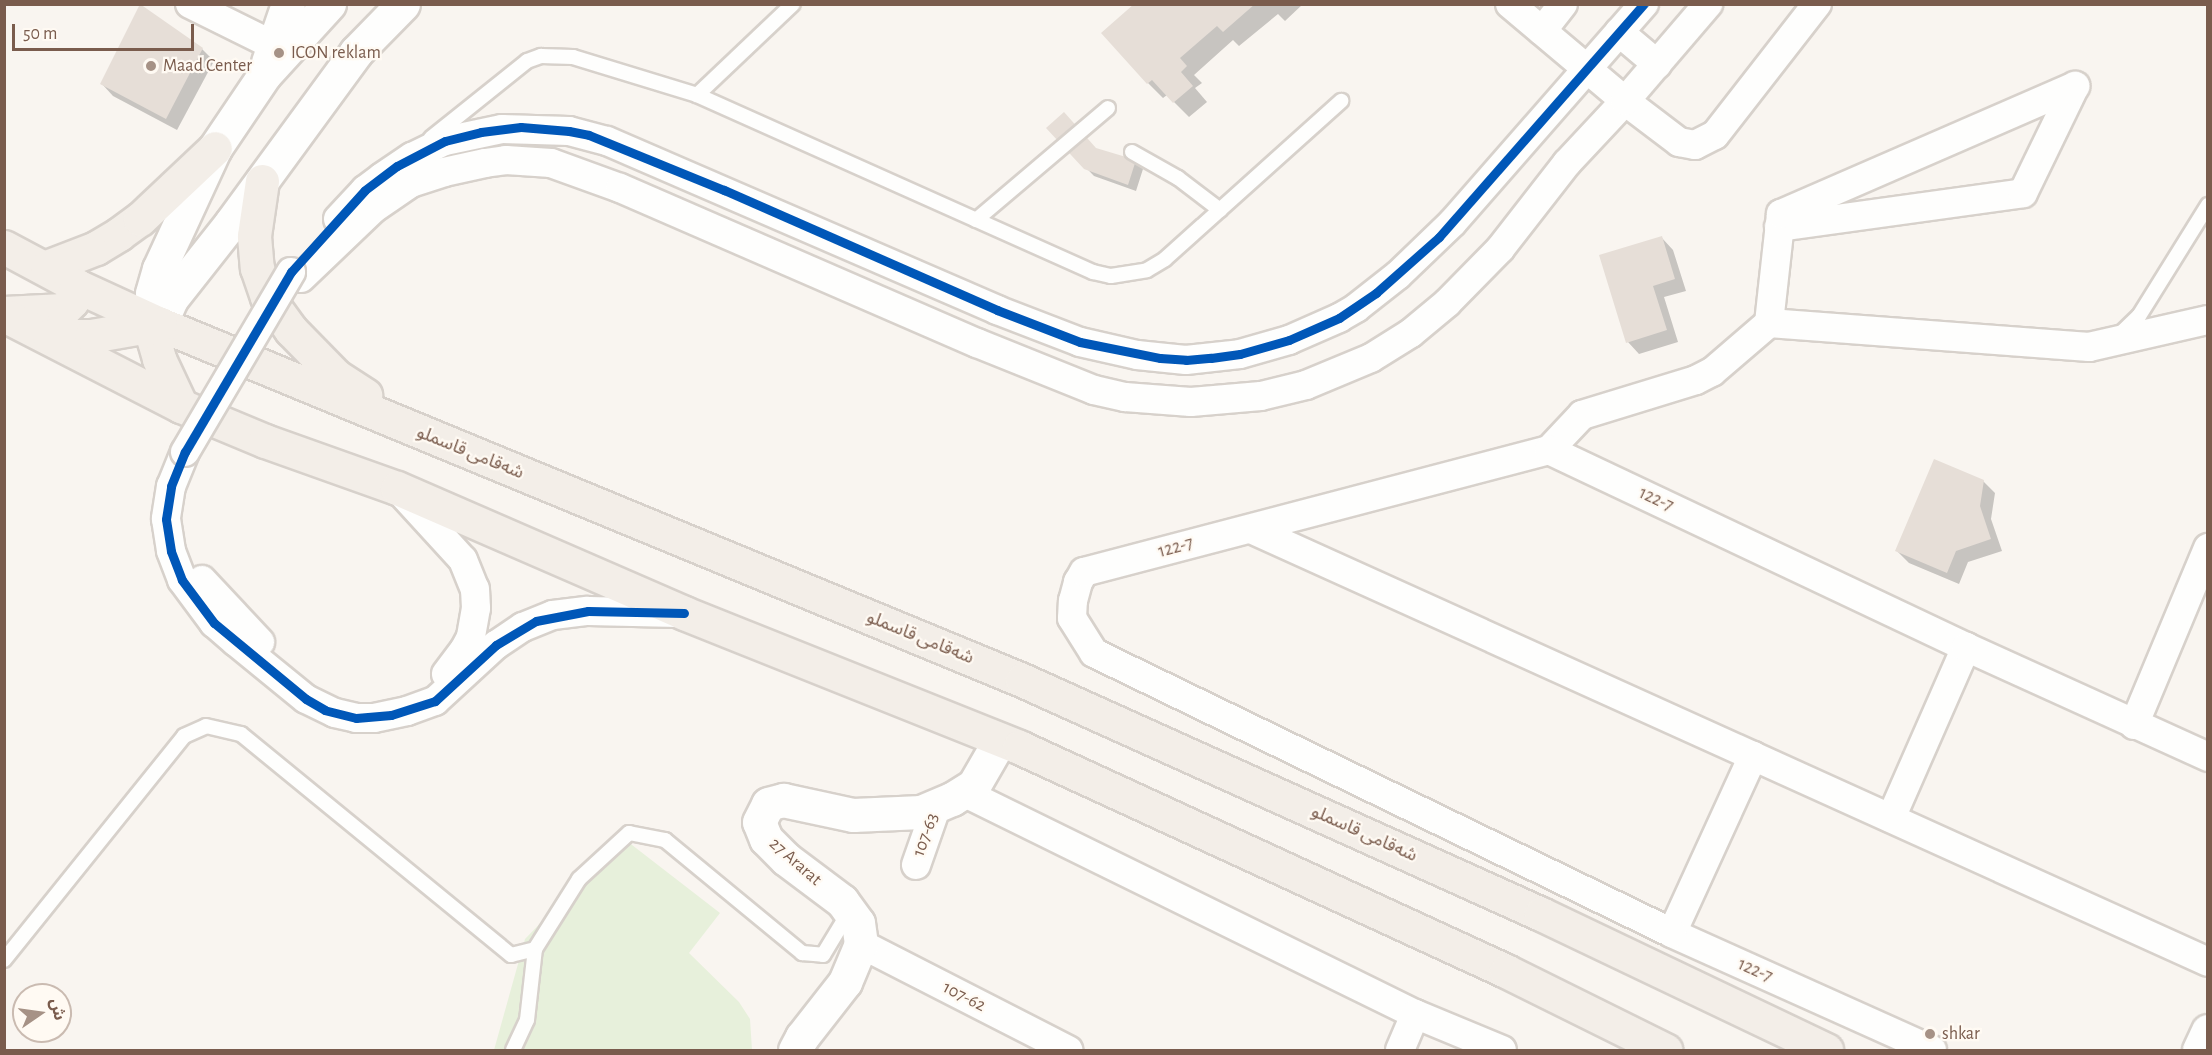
<!DOCTYPE html>
<html>
<head>
<meta charset="utf-8">
<style>
	body { margin:0 }
	#map { position:relative; width:2212px; height:1055px; overflow:hidden; background:#f9f5f0; font-family:"Alegreya Sans","Noto Sans Arabic",sans-serif }
	div>[style] { position:absolute }
	[style*='--x'] { left:calc(var(--x)*1px); top:calc(var(--y)*1px); width:calc(var(--w)*1px); rotate:calc(var(--a)*1deg) }
	.green>* { inset:0; background:#e7f0db }
	.shadow>* { inset:0; background:#0003 }
	.building>* { inset:0; background:#e6ded7 }
	.roads { filter:drop-shadow(2px 0 #d7d1cb) drop-shadow(-2px 0 #d7d1cb) drop-shadow(0 2px #d7d1cb) drop-shadow(0 -2px #d7d1cb) }
	.lane>* { height:14px; margin:-7px; padding:0 7px; transform-origin:7px; border-radius:7px; background:#fefefd }
	.street>* { height:28px; margin:-14px; padding:0 14px; transform-origin:14px; border-radius:14px; background:#fefefd }
	.secondary>* { height:33px; margin:-16.5px; padding:0 16.5px; transform-origin:16.5px; border-radius:16.5px; background:#fefefd }
	.primary>* { height:33px; margin:-16.5px; padding:0 16.5px; transform-origin:16.5px; border-radius:16.5px; background:#f3eee8 }
	.bridges { filter:drop-shadow(2px 0 #d7d1cb) drop-shadow(-2px 0 #d7d1cb) drop-shadow(0 2px #d7d1cb) drop-shadow(0 -2px #d7d1cb) }
	.street-bridge>* { height:28px; margin:-14px; padding:0 14px; transform-origin:14px; border-radius:14px; background:#fefefd }
	.cycleway>* { height:9px; margin:-4.5px; padding:0 4.5px; transform-origin:4.5px; border-radius:4.5px; background:#0057b8 }
	.dots>* { width:16px; height:16px; translate:-50% -50%; box-sizing:border-box; border:3px solid #fffaf3; border-radius:50% }
	span { translate:-50% -50%; white-space:nowrap; text-align:center; line-height:1.15; -webkit-text-stroke:4.5px #fffaf3; paint-order:stroke }
	.poi-label { font-size:18px; color:#7a5c4d }
	.left { translate:0 -50%; text-align:left }
	.street-label { font-size:18px; color:#7a5c4d }
	.frame { position:absolute; inset:0; border:6px solid #7a5c4d; pointer-events:none }
	.north { position:absolute; left:12px; top:983px; width:60px; height:60px; box-sizing:border-box; background:#fffaf3; border:2px solid #cabbb1; border-radius:50%; rotate:77deg; font-size:16px; font-weight:700; line-height:24px; text-align:center; color:#7a5c4d }
	.north::after { content:''; display:block; margin:auto; width:21px; height:27px; background:#a69286; clip-path:polygon(50% 0,100% 100%,50% 72%,0 100%) }
	.scale { position:absolute; left:12px; top:24px; width:182px; height:27px; box-sizing:border-box; border:3px solid #7a5c4d; border-top:0; padding-left:8px; font-size:18px; line-height:21px; white-space:nowrap; color:#7a5c4d; -webkit-text-stroke:4px #fffaf3; paint-order:stroke }
</style>
</head>
<body>
<div id="map">
	<div class="green">
		<div style="clip-path:polygon(623px 838px,720px 913px,689px 953px,739px 1002px,750px 1019px,752px 1050px,494px 1050px,525px 939px)"></div>
	</div>
	<div class="shadow">
		<div style="clip-path:polygon(1137px 4px,1303px 4px,1285px 21px,1278px 14px,1239px 46px,1233px 40px,1194px 75px,1202px 83px,1195px 88px,1207px 102px,1189px 117px,1167px 95px,1163px 98px,1148px 83px)"></div>
		<div style="clip-path:polygon(202px 49px,214px 61px,177px 130px,113px 96px,102px 84px)"></div>
		<div style="clip-path:polygon(1048px 128px,1096px 150px,1135px 162px,1143px 169px,1136px 191px,1094px 176px)"></div>
		<div style="clip-path:polygon(1662px 238px,1673px 250px,1686px 291px,1664px 297px,1678px 342px,1639px 354px,1628px 342px)"></div>
		<div style="clip-path:polygon(1983px 481px,1995px 493px,1991px 519px,2002px 551px,1968px 562px,1959px 584px,1909px 563px,1897px 551px)"></div>
	</div>
	<div class="building">
		<div style="clip-path:polygon(140px 4px,203px 48px,166px 119px,100px 84px)"></div>
		<div style="clip-path:polygon(1134px 4px,1255px 4px,1223px 32px,1217px 26px,1180px 58px,1187px 66px,1181px 72px,1193px 86px,1173px 103px,1152px 80px,1147px 84px,1101px 33px)"></div>
		<div style="clip-path:polygon(1064px 112px,1096px 148px,1136px 160px,1128px 185px,1084px 169px,1046px 128px)"></div>
		<div style="clip-path:polygon(1662px 236px,1675px 279px,1653px 286px,1667px 330px,1626px 343px,1599px 255px)"></div>
		<div style="clip-path:polygon(1934px 459px,1984px 480px,1980px 506px,1991px 539px,1956px 551px,1947px 573px,1895px 551px)"></div>
	</div>
	<div class="roads">
		<div class="lane">
			<div style="--x:697;--y:95;--w:132;--a:-43.5"></div>
			<div style="--x:431;--y:138;--w:123;--a:-38.7"></div>
			<div style="--x:527;--y:61;--w:15;--a:-20"></div>
			<div style="--x:541;--y:56;--w:32;--a:2"></div>
			<div style="--x:573;--y:57;--w:130;--a:17"></div>
			<div style="--x:697;--y:95;--w:434;--a:24.1"></div>
			<div style="--x:1093;--y:272;--w:18;--a:13"></div>
			<div style="--x:1111;--y:276;--w:36;--a:-9"></div>
			<div style="--x:1147;--y:270;--w:21;--a:-31"></div>
			<div style="--x:1165;--y:259;--w:237;--a:-41.9"></div>
			<div style="--x:1132;--y:152;--w:53;--a:29.5"></div>
			<div style="--x:1178;--y:178;--w:53;--a:37.3"></div>
			<div style="--x:976;--y:220;--w:173;--a:-40.3"></div>
			<div style="--x:2119;--y:335;--w:28;--a:-44"></div>
			<div style="--x:2139;--y:316;--w:131;--a:-58.1"></div>
			<div style="--x:4;--y:960;--w:287;--a:-51.2"></div>
			<div style="--x:184;--y:736;--w:24;--a:-24"></div>
			<div style="--x:206;--y:726;--w:36;--a:13"></div>
			<div style="--x:241;--y:734;--w:349;--a:39.3"></div>
			<div style="--x:511;--y:955;--w:25;--a:-14"></div>
			<div style="--x:535;--y:949;--w:83;--a:-57.8"></div>
			<div style="--x:579;--y:879;--w:68;--a:-42.6"></div>
			<div style="--x:629;--y:833;--w:37;--a:11"></div>
			<div style="--x:665;--y:840;--w:178;--a:39.5"></div>
			<div style="--x:802;--y:953;--w:21;--a:5"></div>
			<div style="--x:823;--y:955;--w:50;--a:-58.8"></div>
			<div style="--x:513;--y:1050;--w:33;--a:-65"></div>
			<div style="--x:527;--y:1020;--w:71;--a:-83.6"></div>
		</div>
		<div class="street">
			<div style="--x:190;--y:4;--w:93;--a:26.3"></div>
			<div style="--x:1510;--y:4;--w:150;--a:40.1"></div>
			<div style="--x:1625;--y:101;--w:68;--a:37.2"></div>
			<div style="--x:1679;--y:142;--w:16;--a:11"></div>
			<div style="--x:1695;--y:145;--w:22;--a:-27"></div>
			<div style="--x:1715;--y:135;--w:166;--a:-52.1"></div>
			<div style="--x:1542;--y:31;--w:34;--a:-52"></div>
			<div style="--x:1619;--y:32;--w:50;--a:40.1"></div>
			<div style="--x:338;--y:219;--w:40;--a:-47"></div>
			<div style="--x:365;--y:190;--w:21;--a:-37"></div>
			<div style="--x:382;--y:177;--w:36;--a:-34"></div>
			<div style="--x:412;--y:157;--w:37;--a:-26"></div>
			<div style="--x:445;--y:141;--w:58;--a:-11.9"></div>
			<div style="--x:502;--y:129;--w:67;--a:1.7"></div>
			<div style="--x:569;--y:131;--w:39;--a:15"></div>
			<div style="--x:607;--y:141;--w:425;--a:23.4"></div>
			<div style="--x:997;--y:310;--w:89;--a:21.1"></div>
			<div style="--x:1080;--y:342;--w:58;--a:12.8"></div>
			<div style="--x:1137;--y:355;--w:49;--a:5.8"></div>
			<div style="--x:1186;--y:360;--w:54;--a:-6.3"></div>
			<div style="--x:1240;--y:354;--w:51;--a:-15.9"></div>
			<div style="--x:1289;--y:340;--w:55;--a:-23.7"></div>
			<div style="--x:1339;--y:318;--w:20;--a:-30"></div>
			<div style="--x:1356;--y:308;--w:53;--a:-38.2"></div>
			<div style="--x:1398;--y:275;--w:76;--a:-43.9"></div>
			<div style="--x:1453;--y:222;--w:290;--a:-48.8"></div>
			<div style="--x:1779;--y:227;--w:246;--a:-7.9"></div>
			<div style="--x:2023;--y:193;--w:119;--a:-64.1"></div>
			<div style="--x:301;--y:278;--w:100;--a:-43.8"></div>
			<div style="--x:373;--y:209;--w:46;--a:-34.4"></div>
			<div style="--x:411;--y:183;--w:35;--a:-18"></div>
			<div style="--x:444;--y:172;--w:42;--a:-12.4"></div>
			<div style="--x:485;--y:163;--w:21;--a:-8"></div>
			<div style="--x:506;--y:160;--w:45;--a:3.8"></div>
			<div style="--x:551;--y:163;--w:73;--a:19.9"></div>
			<div style="--x:620;--y:188;--w:389;--a:23.5"></div>
			<div style="--x:977;--y:343;--w:126;--a:21.9"></div>
			<div style="--x:1094;--y:390;--w:32;--a:13"></div>
			<div style="--x:1125;--y:397;--w:66;--a:4.3"></div>
			<div style="--x:1191;--y:402;--w:70;--a:-4.9"></div>
			<div style="--x:1261;--y:396;--w:46;--a:-13.7"></div>
			<div style="--x:1306;--y:385;--w:70;--a:-22.6"></div>
			<div style="--x:1371;--y:358;--w:47;--a:-32"></div>
			<div style="--x:1411;--y:333;--w:47;--a:-39.8"></div>
			<div style="--x:1447;--y:303;--w:76;--a:-45.5"></div>
			<div style="--x:1500;--y:249;--w:109;--a:-52.1"></div>
			<div style="--x:1567;--y:163;--w:85;--a:-46.9"></div>
			<div style="--x:1625;--y:101;--w:128;--a:-49.4"></div>
			<div style="--x:1769;--y:323;--w:321;--a:4.3"></div>
			<div style="--x:2089;--y:347;--w:122;--a:-12.8"></div>
			<div style="--x:1549;--y:450;--w:48;--a:-46.7"></div>
			<div style="--x:1582;--y:415;--w:119;--a:-17.1"></div>
			<div style="--x:1696;--y:380;--w:18;--a:-27"></div>
			<div style="--x:1712;--y:372;--w:75;--a:-40.7"></div>
			<div style="--x:1769;--y:323;--w:110;--a:-83.7"></div>
			<div style="--x:1781;--y:214;--w:321;--a:-23.5"></div>
			<div style="--x:185;--y:452;--w:37;--a:112"></div>
			<div style="--x:171;--y:486;--w:33;--a:99"></div>
			<div style="--x:166;--y:519;--w:32;--a:81"></div>
			<div style="--x:171;--y:551;--w:31;--a:69"></div>
			<div style="--x:182;--y:580;--w:54;--a:53.3"></div>
			<div style="--x:214;--y:623;--w:29;--a:41"></div>
			<div style="--x:236;--y:642;--w:90;--a:39.2"></div>
			<div style="--x:306;--y:699;--w:32;--a:26"></div>
			<div style="--x:335;--y:713;--w:22;--a:13"></div>
			<div style="--x:356;--y:718;--w:18;--a:0"></div>
			<div style="--x:374;--y:718;--w:34;--a:-12"></div>
			<div style="--x:407;--y:711;--w:30;--a:-20"></div>
			<div style="--x:435;--y:701;--w:83;--a:-42.6"></div>
			<div style="--x:496;--y:645;--w:32;--a:-34"></div>
			<div style="--x:523;--y:627;--w:32;--a:-22"></div>
			<div style="--x:553;--y:615;--w:35;--a:-7"></div>
			<div style="--x:588;--y:611;--w:90;--a:1.3"></div>
			<div style="--x:400;--y:491;--w:93;--a:47.6"></div>
			<div style="--x:463;--y:560;--w:31;--a:68"></div>
			<div style="--x:475;--y:589;--w:19;--a:87"></div>
			<div style="--x:476;--y:608;--w:29;--a:100"></div>
			<div style="--x:471;--y:637;--w:15;--a:118"></div>
			<div style="--x:464;--y:650;--w:30;--a:127"></div>
			<div style="--x:1251;--y:529;--w:1050;--a:24.34"></div>
			<div style="--x:202;--y:580;--w:85;--a:46.9"></div>
			<div style="--x:2134;--y:725;--w:192;--a:-67.3"></div>
			<div style="--x:963;--y:792;--w:504;--a:26.16"></div>
			<div style="--x:1415;--y:1014;--w:94;--a:22.5"></div>
			<div style="--x:1891;--y:818;--w:187;--a:-66.3"></div>
			<div style="--x:916;--y:865;--w:64;--a:-70.7"></div>
			<div style="--x:1672;--y:933;--w:195;--a:-65.4"></div>
			<div style="--x:861;--y:944;--w:233;--a:27.1"></div>
			<div style="--x:1400;--y:1050;--w:39;--a:-67"></div>
			<div style="--x:1932;--y:1050;--w:285;--a:-155.8"></div>
			<div style="--x:1672;--y:933;--w:642;--a:-154.15"></div>
			<div style="--x:1094;--y:653;--w:41;--a:-122.2"></div>
			<div style="--x:1072;--y:618;--w:17;--a:-87"></div>
			<div style="--x:1073;--y:601;--w:20;--a:-75"></div>
			<div style="--x:1078;--y:582;--w:12;--a:-59"></div>
			<div style="--x:1084;--y:572;--w:481;--a:-14.7"></div>
			<div style="--x:1549;--y:450;--w:461;--a:25.3"></div>
			<div style="--x:1966;--y:647;--w:266;--a:24.4"></div>
		</div>
		<div class="secondary">
			<div style="--x:268;--y:62;--w:61;--a:-71"></div>
			<div style="--x:160;--y:324;--w:27;--a:-66"></div>
			<div style="--x:171;--y:299;--w:97;--a:-51.7"></div>
			<div style="--x:231;--y:223;--w:212;--a:-53.8"></div>
			<div style="--x:356;--y:52;--w:67;--a:-45.6"></div>
			<div style="--x:160;--y:324;--w:32;--a:-104"></div>
			<div style="--x:152;--y:293;--w:25;--a:-74"></div>
			<div style="--x:159;--y:269;--w:133;--a:-65.2"></div>
			<div style="--x:215;--y:148;--w:89;--a:-56"></div>
			<div style="--x:265;--y:74;--w:95;--a:-47.6"></div>
			<div style="--x:795;--y:1050;--w:15;--a:-62"></div>
			<div style="--x:802;--y:1037;--w:70;--a:-52"></div>
			<div style="--x:845;--y:982;--w:41;--a:-67.2"></div>
			<div style="--x:861;--y:944;--w:21;--a:-98"></div>
			<div style="--x:858;--y:923;--w:27;--a:-126"></div>
			<div style="--x:842;--y:901;--w:70;--a:-143.1"></div>
			<div style="--x:786;--y:859;--w:28;--a:-135"></div>
			<div style="--x:766;--y:839;--w:18;--a:-112"></div>
			<div style="--x:759;--y:822;--w:20;--a:-63"></div>
			<div style="--x:768;--y:804;--w:16;--a:-15"></div>
			<div style="--x:783;--y:800;--w:72;--a:12.1"></div>
			<div style="--x:853;--y:815;--w:68;--a:-2.5"></div>
			<div style="--x:921;--y:812;--w:34;--a:-23"></div>
			<div style="--x:952;--y:799;--w:26;--a:-32"></div>
			<div style="--x:974;--y:785;--w:52;--a:-60"></div>
			<div style="--x:2199;--y:1050;--w:21;--a:-65"></div>
		</div>
		<div class="primary">
			<div style="--x:262;--y:181;--w:56;--a:98.3"></div>
			<div style="--x:254;--y:236;--w:32;--a:85"></div>
			<div style="--x:257;--y:268;--w:31;--a:71"></div>
			<div style="--x:267;--y:297;--w:41;--a:54"></div>
			<div style="--x:291;--y:330;--w:64;--a:45.6"></div>
			<div style="--x:336;--y:376;--w:35;--a:33"></div>
			<div style="--x:4;--y:247;--w:83;--a:28.1"></div>
			<div style="--x:77;--y:286;--w:91;--a:24.6"></div>
			<div style="--x:160;--y:324;--w:933;--a:22.44"></div>
			<div style="--x:1022;--y:680;--w:569;--a:24.27"></div>
			<div style="--x:1541;--y:914;--w:316;--a:25.5"></div>
			<div style="--x:47;--y:267;--w:53;--a:-21.2"></div>
			<div style="--x:96;--y:248;--w:27;--a:-31"></div>
			<div style="--x:119;--y:234;--w:26;--a:-36"></div>
			<div style="--x:140;--y:219;--w:103;--a:-43.4"></div>
			<div style="--x:4;--y:313;--w:59;--a:-2.9"></div>
			<div style="--x:63;--y:310;--w:13;--a:-45"></div>
			<div style="--x:72;--y:301;--w:16;--a:-72"></div>
			<div style="--x:4;--y:315;--w:199;--a:27.2"></div>
			<div style="--x:181;--y:406;--w:91;--a:22.6"></div>
			<div style="--x:265;--y:441;--w:140;--a:19.6"></div>
			<div style="--x:397;--y:488;--w:313;--a:23.5"></div>
			<div style="--x:684;--y:613;--w:361;--a:21.8"></div>
			<div style="--x:1019;--y:747;--w:536;--a:24.7"></div>
			<div style="--x:1506;--y:971;--w:178;--a:26.4"></div>
			<div style="--x:160;--y:324;--w:18;--a:109"></div>
			<div style="--x:154;--y:341;--w:19;--a:74"></div>
			<div style="--x:159;--y:359;--w:52;--a:64.9"></div>
			<div style="--x:49;--y:336;--w:42;--a:0"></div>
			<div style="--x:91;--y:336;--w:70;--a:-9.9"></div>
		</div>
	</div>
	<div class="bridges">
		<div class="street-bridge">
			<div style="--x:185;--y:452;--w:209;--a:-59.5"></div>
		</div>
	</div>
	<div class="cycleway">
		<div style="--x:684;--y:613;--w:96;--a:-178.8"></div>
		<div style="--x:588;--y:611;--w:53;--a:169.1"></div>
		<div style="--x:536;--y:621;--w:47;--a:149"></div>
		<div style="--x:496;--y:645;--w:83;--a:137.4"></div>
		<div style="--x:435;--y:701;--w:46;--a:162.3"></div>
		<div style="--x:391;--y:715;--w:35;--a:175"></div>
		<div style="--x:356;--y:718;--w:32;--a:-166"></div>
		<div style="--x:325;--y:710;--w:22;--a:-150"></div>
		<div style="--x:306;--y:699;--w:119;--a:-140.4"></div>
		<div style="--x:214;--y:623;--w:54;--a:-126.7"></div>
		<div style="--x:182;--y:580;--w:31;--a:-111"></div>
		<div style="--x:171;--y:551;--w:32;--a:-99"></div>
		<div style="--x:166;--y:519;--w:33;--a:-81"></div>
		<div style="--x:171;--y:486;--w:37;--a:-68"></div>
		<div style="--x:185;--y:452;--w:209;--a:-59.5"></div>
		<div style="--x:291;--y:272;--w:110;--a:-47.9"></div>
		<div style="--x:365;--y:190;--w:40;--a:-37"></div>
		<div style="--x:397;--y:166;--w:54;--a:-27.5"></div>
		<div style="--x:445;--y:141;--w:37;--a:-14"></div>
		<div style="--x:481;--y:132;--w:40;--a:-7.1"></div>
		<div style="--x:521;--y:127;--w:48;--a:4.8"></div>
		<div style="--x:569;--y:131;--w:20;--a:11"></div>
		<div style="--x:589;--y:135;--w:146;--a:22.2"></div>
		<div style="--x:724;--y:190;--w:298;--a:23.7"></div>
		<div style="--x:997;--y:310;--w:89;--a:21.1"></div>
		<div style="--x:1080;--y:342;--w:82;--a:11.3"></div>
		<div style="--x:1160;--y:358;--w:26;--a:4"></div>
		<div style="--x:1186;--y:360;--w:25;--a:-5"></div>
		<div style="--x:1211;--y:358;--w:29;--a:-8"></div>
		<div style="--x:1240;--y:354;--w:51;--a:-15.9"></div>
		<div style="--x:1289;--y:340;--w:55;--a:-23.7"></div>
		<div style="--x:1339;--y:318;--w:45;--a:-34"></div>
		<div style="--x:1376;--y:293;--w:84;--a:-41.6"></div>
		<div style="--x:1439;--y:237;--w:310;--a:-48.7"></div>
	</div>
	<div class="dots">
		<div style="left:279px;top:53px;background:#a69286"></div>
		<div style="left:151px;top:66px;background:#a69286"></div>
		<div style="left:1930px;top:1034px;background:#a69286"></div>
	</div>
	<div class="poi-label">
		<span class="left" style="left:291px;top:53px">ICON reklam</span>
		<span class="left" style="left:163px;top:66px">Maad Center</span>
		<span class="left" style="left:1942px;top:1034px">shkar</span>
	</div>
	<div class="street-label">
		<span style="left:470px;top:453px;rotate:22deg">شەقامی قاسملو</span>
		<span style="left:1656px;top:500px;rotate:25deg">122-7</span>
		<span style="left:1176px;top:548px;rotate:-15deg">122-7</span>
		<span style="left:920px;top:638px;rotate:22deg">شەقامی قاسملو</span>
		<span style="left:1364px;top:834px;rotate:24deg">شەقامی قاسملو</span>
		<span style="left:926px;top:835px;rotate:-70deg">107-63</span>
		<span style="left:795px;top:862px;rotate:41deg">27 Ararat</span>
		<span style="left:1755px;top:971px;rotate:24deg">122-7</span>
		<span style="left:964px;top:997px;rotate:27deg">107-62</span>
	</div>
	<div class="frame"></div>
	<div class="north">ش</div>
	<div class="scale">50 m</div>
</div>
</body>
</html>
